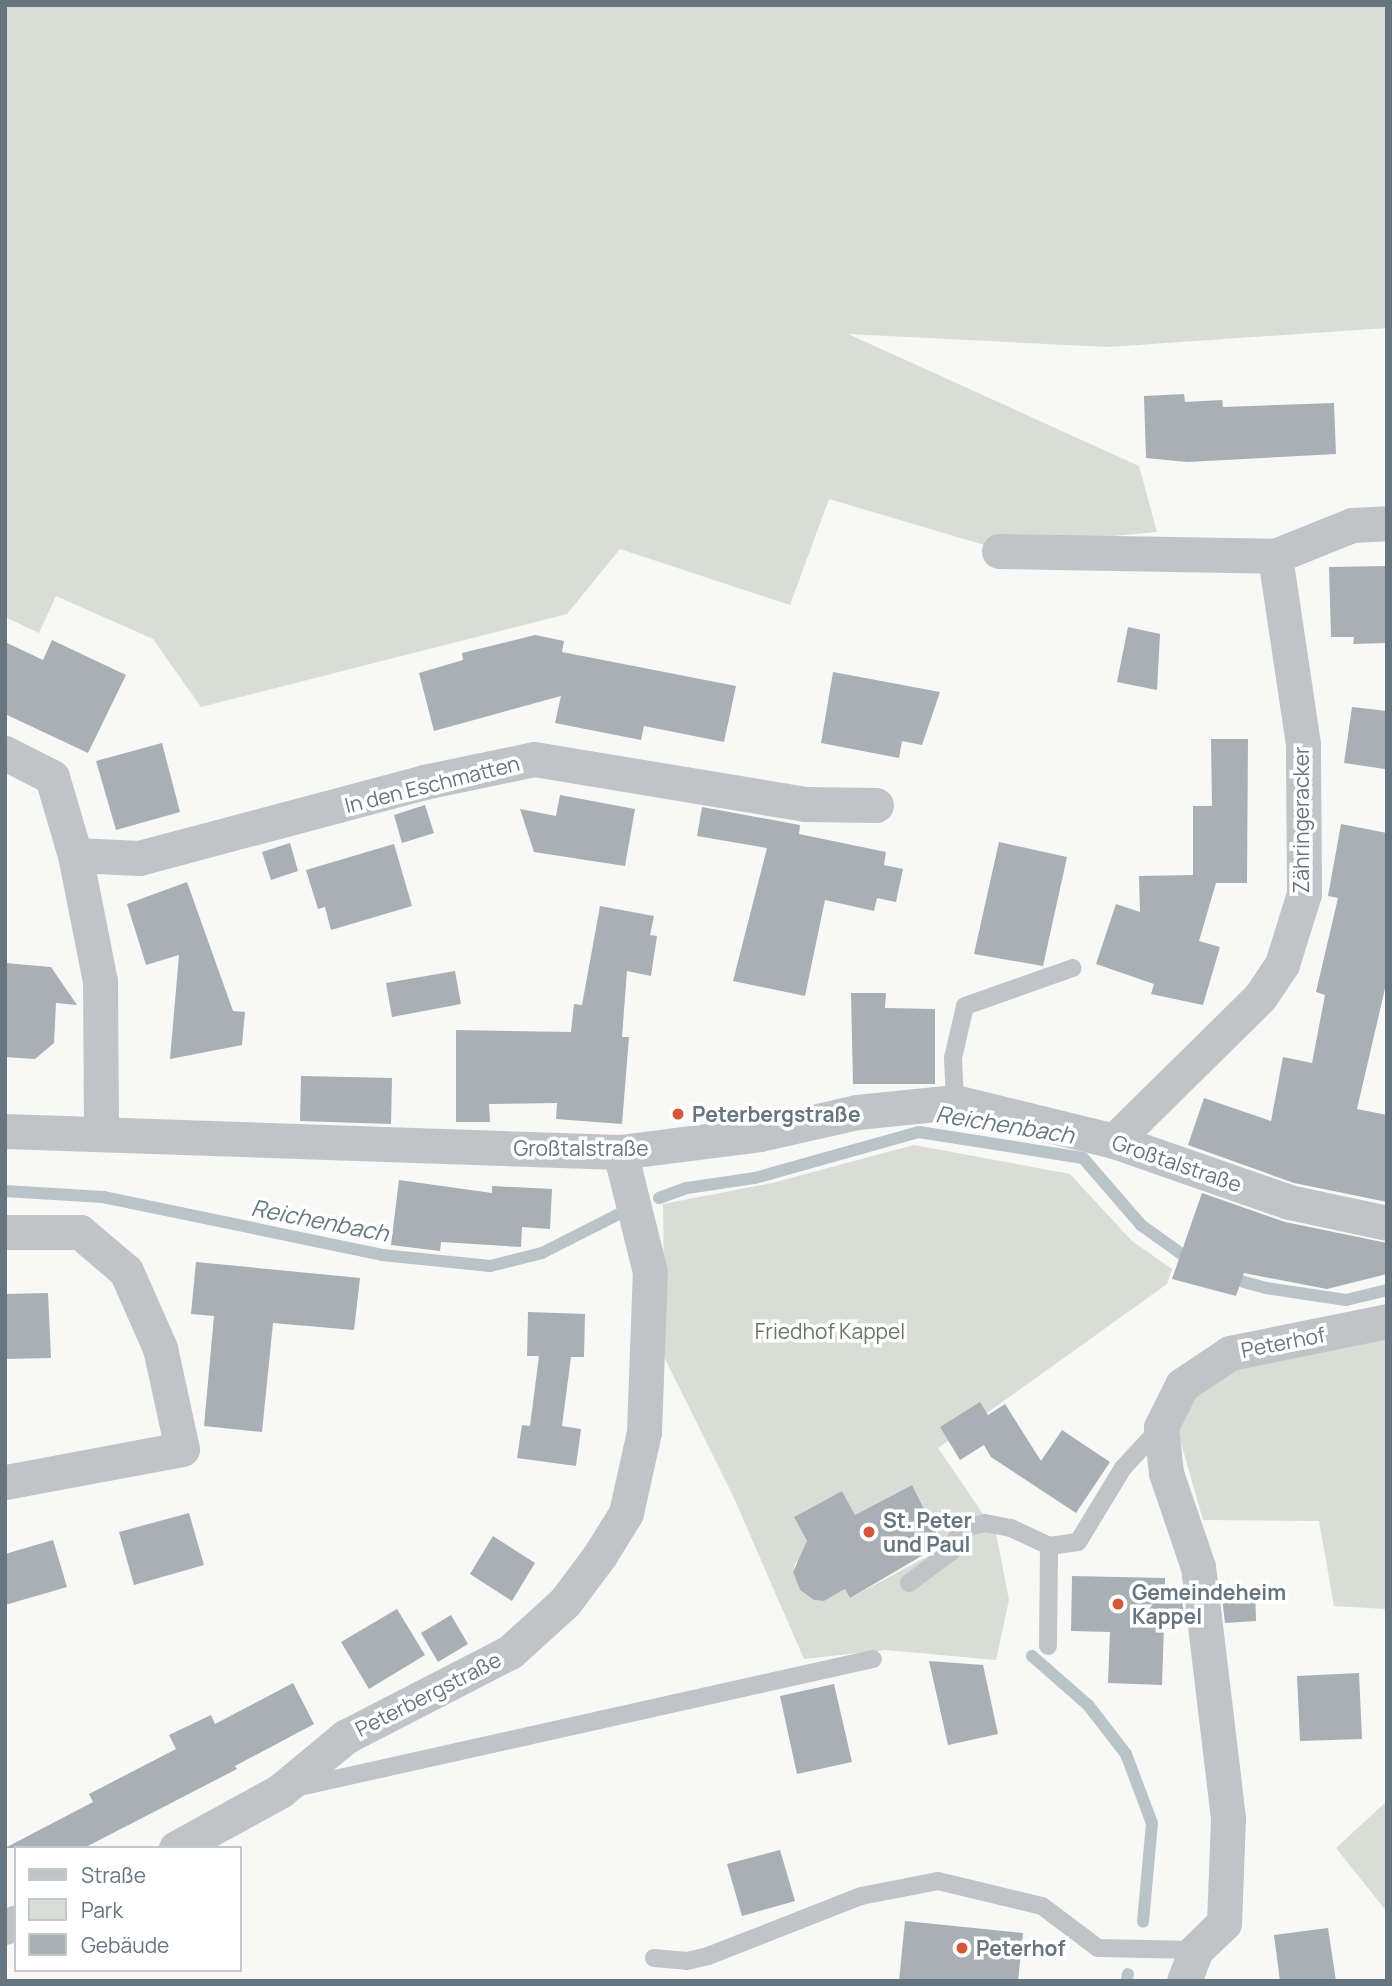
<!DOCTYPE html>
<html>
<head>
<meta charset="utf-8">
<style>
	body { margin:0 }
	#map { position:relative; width:1392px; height:1986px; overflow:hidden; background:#f8f8f6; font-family:Manrope,sans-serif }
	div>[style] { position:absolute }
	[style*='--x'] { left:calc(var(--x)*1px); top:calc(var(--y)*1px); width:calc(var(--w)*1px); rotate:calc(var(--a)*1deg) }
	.green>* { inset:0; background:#d9ddd6 }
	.stream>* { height:12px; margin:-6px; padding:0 6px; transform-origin:6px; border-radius:6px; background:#b9c4c8 }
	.building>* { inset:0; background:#a8afb5 }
	.service>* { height:18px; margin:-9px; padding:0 9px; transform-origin:9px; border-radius:9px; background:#c0c4c7 }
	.minor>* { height:35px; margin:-17.5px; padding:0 17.5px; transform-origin:17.5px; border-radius:17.5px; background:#c0c4c7 }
	.dots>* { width:19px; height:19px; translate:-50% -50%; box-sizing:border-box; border:4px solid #fff; border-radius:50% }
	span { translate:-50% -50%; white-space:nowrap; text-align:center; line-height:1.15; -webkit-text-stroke:7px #fff; paint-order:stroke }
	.street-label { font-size:21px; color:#66757f }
	.poi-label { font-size:21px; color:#66757f; font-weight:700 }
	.left { translate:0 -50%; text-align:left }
	.park-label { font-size:21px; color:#687764 }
	.water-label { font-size:23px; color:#667a80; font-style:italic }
	.frame { position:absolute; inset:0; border:7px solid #66757f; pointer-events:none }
	.legend { position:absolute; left:14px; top:1846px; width:228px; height:126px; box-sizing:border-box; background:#fff; border:2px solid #c2c8cc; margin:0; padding:9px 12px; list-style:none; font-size:21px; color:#66757f }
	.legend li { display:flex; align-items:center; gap:14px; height:35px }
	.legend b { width:35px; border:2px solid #c2c8cc }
</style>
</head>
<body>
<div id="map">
	<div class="green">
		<div style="clip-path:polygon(5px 5px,1387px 5px,1387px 328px,1108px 347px,848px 334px,1139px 466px,1157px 532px,991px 547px,829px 499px,790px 605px,620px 549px,567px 614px,201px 707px,153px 639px,56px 596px,39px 633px,5px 617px)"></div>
		<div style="clip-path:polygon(evenodd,914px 1145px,1070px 1174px,1132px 1241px,1172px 1269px,1167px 1284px,938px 1448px,996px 1533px,1009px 1600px,996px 1660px,886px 1650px,804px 1659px,734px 1498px,665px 1359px,663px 1204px,772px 1183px,914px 1145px,912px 1485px,945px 1547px,850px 1598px,845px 1589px,824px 1601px,814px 1600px,800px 1590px,793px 1572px,795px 1563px,811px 1549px,794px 1517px,842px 1491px,855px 1515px,912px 1485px)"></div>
		<div style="clip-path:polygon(1387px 1333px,1387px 1609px,1334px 1606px,1319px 1521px,1203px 1520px,1175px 1422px,1218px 1367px)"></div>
		<div style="clip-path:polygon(1387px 1801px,1387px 1912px,1336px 1848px)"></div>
	</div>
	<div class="stream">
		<div style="--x:5;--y:1191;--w:98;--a:3.5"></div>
		<div style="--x:103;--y:1197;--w:285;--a:11.7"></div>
		<div style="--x:382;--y:1255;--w:109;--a:5.8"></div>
		<div style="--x:490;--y:1266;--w:54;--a:-14"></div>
		<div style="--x:542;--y:1253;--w:84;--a:-26.9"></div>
		<div style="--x:659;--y:1198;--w:30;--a:-20"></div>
		<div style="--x:687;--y:1188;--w:69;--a:-8.4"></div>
		<div style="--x:755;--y:1178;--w:170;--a:-15.7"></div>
		<div style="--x:919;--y:1132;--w:166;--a:9"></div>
		<div style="--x:1083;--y:1158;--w:89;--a:49.1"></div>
		<div style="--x:1141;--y:1225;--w:65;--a:35.6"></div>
		<div style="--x:1226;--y:1277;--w:41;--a:15.4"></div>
		<div style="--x:1266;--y:1288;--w:81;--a:8.5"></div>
		<div style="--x:1346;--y:1300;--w:42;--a:-13.7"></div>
		<div style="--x:1032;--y:1656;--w:74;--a:41.2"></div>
		<div style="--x:1088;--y:1705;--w:62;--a:52.2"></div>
		<div style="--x:1126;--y:1754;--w:74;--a:69.4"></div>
		<div style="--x:1152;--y:1823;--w:99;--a:95.2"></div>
		<div style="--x:1127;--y:1981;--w:7;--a:-82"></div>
	</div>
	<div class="building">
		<div style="clip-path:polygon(1184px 394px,1185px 402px,1222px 400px,1223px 407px,1334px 403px,1336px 454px,1187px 462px,1146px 458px,1144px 396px)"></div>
		<div style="clip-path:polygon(1387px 566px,1387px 643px,1353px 644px,1354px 637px,1331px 637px,1329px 567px)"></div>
		<div style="clip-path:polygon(1128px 627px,1160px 634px,1157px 690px,1117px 682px)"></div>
		<div style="clip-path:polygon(535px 635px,564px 641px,562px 652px,736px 686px,724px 742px,644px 726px,641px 740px,555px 723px,561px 696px,434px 731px,419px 673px,463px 660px,462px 653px)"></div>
		<div style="clip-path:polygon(52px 640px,126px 675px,88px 753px,5px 714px,5px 642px,43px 660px)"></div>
		<div style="clip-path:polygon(833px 672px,940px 692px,922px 745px,902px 741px,899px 758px,821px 743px)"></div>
		<div style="clip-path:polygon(1352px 707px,1387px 711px,1385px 769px,1344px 763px)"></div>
		<div style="clip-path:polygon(1211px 739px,1248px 739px,1247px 883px,1216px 883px,1199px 941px,1220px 947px,1203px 1005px,1151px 994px,1154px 984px,1096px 964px,1116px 904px,1140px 912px,1139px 876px,1193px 875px,1193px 806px,1212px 806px)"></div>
		<div style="clip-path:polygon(162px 743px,180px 812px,116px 830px,96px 761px)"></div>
		<div style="clip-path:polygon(560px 795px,635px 809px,625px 866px,534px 852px,520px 809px,556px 816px)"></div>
		<div style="clip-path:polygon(425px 805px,434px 833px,402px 843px,394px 815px)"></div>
		<div style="clip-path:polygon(702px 807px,800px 825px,799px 834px,886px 852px,884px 865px,903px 869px,896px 902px,877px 898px,874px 911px,825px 900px,805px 996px,733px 981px,767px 848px,697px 836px)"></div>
		<div style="clip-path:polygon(1341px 824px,1387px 833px,1387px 980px,1357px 1109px,1387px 1115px,1387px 1202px,1294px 1183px,1188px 1145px,1204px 1098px,1271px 1121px,1283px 1057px,1312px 1063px,1325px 995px,1316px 992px,1338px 898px,1328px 896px)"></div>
		<div style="clip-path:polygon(999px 842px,1067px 857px,1043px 966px,974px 954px)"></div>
		<div style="clip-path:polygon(290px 843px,298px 871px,271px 880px,262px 852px)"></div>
		<div style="clip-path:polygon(394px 844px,412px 906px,331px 930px,325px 907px,318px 909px,306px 870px)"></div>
		<div style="clip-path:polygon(187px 882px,233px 1011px,245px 1012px,242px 1045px,170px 1059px,179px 955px,146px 965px,127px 904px)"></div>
		<div style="clip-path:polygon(600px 906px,654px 916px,650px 935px,657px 936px,651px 976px,627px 971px,622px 1037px,629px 1037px,622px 1124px,556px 1119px,557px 1103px,489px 1104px,490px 1122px,456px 1122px,456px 1030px,571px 1032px,574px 1004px,582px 1005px)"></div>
		<div style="clip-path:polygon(5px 963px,51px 967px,77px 1005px,56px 1003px,54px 1043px,35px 1059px,5px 1057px)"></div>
		<div style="clip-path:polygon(455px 971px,461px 1004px,392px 1017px,386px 983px)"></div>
		<div style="clip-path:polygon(851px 993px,886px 993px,885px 1008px,935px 1009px,935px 1084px,853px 1084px)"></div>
		<div style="clip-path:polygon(301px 1076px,392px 1078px,391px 1124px,300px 1121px)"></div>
		<div style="clip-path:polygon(399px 1180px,492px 1193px,492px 1186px,552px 1189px,550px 1229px,522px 1227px,521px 1247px,441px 1242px,440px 1251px,391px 1245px)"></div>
		<div style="clip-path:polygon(1202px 1193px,1285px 1222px,1387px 1243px,1387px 1274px,1327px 1289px,1244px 1273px,1236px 1296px,1172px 1279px)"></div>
		<div style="clip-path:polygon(196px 1262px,360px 1278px,354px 1330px,273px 1323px,262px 1432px,204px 1426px,214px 1316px,191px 1314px)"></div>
		<div style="clip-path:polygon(48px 1293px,51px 1358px,5px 1359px,5px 1294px)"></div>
		<div style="clip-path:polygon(528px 1312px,585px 1314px,584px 1357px,571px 1357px,562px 1426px,581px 1429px,576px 1466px,517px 1458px,522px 1425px,530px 1426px,539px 1356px,527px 1356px)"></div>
		<div style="clip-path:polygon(980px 1402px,988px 1415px,1005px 1404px,1041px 1461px,1062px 1430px,1110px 1462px,1076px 1513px,991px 1457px,984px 1445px,960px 1460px,940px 1427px)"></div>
		<div style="clip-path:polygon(912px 1485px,942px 1544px,850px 1598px,845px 1589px,824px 1601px,814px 1600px,800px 1590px,793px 1572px,807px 1541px,794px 1517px,842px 1491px,855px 1515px)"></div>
		<div style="clip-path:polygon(189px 1513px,204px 1565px,134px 1585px,119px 1532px)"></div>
		<div style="clip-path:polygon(493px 1536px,535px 1563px,512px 1601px,470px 1574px)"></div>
		<div style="clip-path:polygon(53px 1540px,67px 1587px,5px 1605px,5px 1554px)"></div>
		<div style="clip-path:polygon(1072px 1576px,1165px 1578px,1165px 1592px,1181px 1591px,1185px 1625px,1164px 1626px,1162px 1685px,1108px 1683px,1110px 1632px,1071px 1631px)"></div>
		<div style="clip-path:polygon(1255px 1587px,1256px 1621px,1225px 1623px,1221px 1589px)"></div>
		<div style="clip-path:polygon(397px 1609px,425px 1655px,369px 1689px,341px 1642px)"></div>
		<div style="clip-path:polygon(451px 1615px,468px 1644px,438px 1662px,421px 1633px)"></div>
		<div style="clip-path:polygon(929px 1661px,983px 1665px,998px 1734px,948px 1745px)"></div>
		<div style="clip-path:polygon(1359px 1673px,1362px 1739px,1300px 1741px,1297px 1676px)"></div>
		<div style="clip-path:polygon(293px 1683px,314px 1724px,235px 1766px,237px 1769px,84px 1848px,5px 1848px,93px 1802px,89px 1794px,176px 1749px,169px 1735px,211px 1715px,215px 1724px)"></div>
		<div style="clip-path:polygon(834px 1684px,852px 1762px,797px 1774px,780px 1696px)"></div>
		<div style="clip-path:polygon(780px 1850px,795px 1901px,742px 1916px,727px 1864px)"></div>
		<div style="clip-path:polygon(905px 1921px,1023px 1933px,1018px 1981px,899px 1981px)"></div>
		<div style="clip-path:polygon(1328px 1928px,1336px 1981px,1280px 1981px,1274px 1935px)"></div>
	</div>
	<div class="service">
		<div style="--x:955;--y:1102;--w:44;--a:-92.6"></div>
		<div style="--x:953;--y:1058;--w:53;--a:-77"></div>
		<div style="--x:965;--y:1006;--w:114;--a:-19.4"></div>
		<div style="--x:909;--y:1583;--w:54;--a:-36.7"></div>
		<div style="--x:952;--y:1551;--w:15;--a:-70"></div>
		<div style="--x:957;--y:1537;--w:15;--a:-42"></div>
		<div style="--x:968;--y:1527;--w:17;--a:-13"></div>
		<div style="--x:985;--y:1523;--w:26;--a:11"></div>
		<div style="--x:1011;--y:1528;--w:42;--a:25.3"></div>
		<div style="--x:1049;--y:1546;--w:29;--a:-8"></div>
		<div style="--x:1078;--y:1542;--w:87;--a:-58.7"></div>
		<div style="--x:1123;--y:1468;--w:56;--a:-47.2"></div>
		<div style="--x:1048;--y:1646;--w:100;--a:-89.4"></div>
		<div style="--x:295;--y:1788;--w:592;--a:-12.58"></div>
		<div style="--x:654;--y:1958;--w:33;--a:5"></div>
		<div style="--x:687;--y:1961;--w:22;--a:-13"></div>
		<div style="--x:708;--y:1956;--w:164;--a:-21.4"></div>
		<div style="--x:861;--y:1896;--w:78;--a:-11"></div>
		<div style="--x:938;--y:1881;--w:107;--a:13.5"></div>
		<div style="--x:1042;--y:1906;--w:70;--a:36.9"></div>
		<div style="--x:1098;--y:1948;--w:98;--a:1.2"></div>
	</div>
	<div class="minor">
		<div style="--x:999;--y:551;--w:276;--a:1"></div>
		<div style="--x:1275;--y:556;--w:83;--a:-21.9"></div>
		<div style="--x:1352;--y:525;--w:35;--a:-3"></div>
		<div style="--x:5;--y:753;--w:53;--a:27.1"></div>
		<div style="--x:52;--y:777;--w:81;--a:73.6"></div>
		<div style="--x:75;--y:855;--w:128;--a:78.8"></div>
		<div style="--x:100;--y:981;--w:153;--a:89.6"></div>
		<div style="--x:75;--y:855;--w:64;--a:2.7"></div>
		<div style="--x:139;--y:858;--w:295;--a:-14.9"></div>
		<div style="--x:424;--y:782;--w:112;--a:-11.8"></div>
		<div style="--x:534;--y:759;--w:275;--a:9.4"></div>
		<div style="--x:805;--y:804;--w:71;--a:0.8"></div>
		<div style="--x:5;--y:1131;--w:615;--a:1.96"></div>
		<div style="--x:620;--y:1152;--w:141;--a:-7.3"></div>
		<div style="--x:760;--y:1134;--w:99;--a:-12.8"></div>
		<div style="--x:857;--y:1112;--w:99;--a:-5.8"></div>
		<div style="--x:955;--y:1102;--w:164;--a:13.8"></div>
		<div style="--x:1114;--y:1141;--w:185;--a:19.2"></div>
		<div style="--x:1289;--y:1202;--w:100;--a:12.1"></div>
		<div style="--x:1114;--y:1141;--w:205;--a:-44.6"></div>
		<div style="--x:1260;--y:997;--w:40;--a:-56"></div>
		<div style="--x:1282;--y:964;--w:73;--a:-72.6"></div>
		<div style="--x:1304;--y:894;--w:150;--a:-90.4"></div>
		<div style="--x:1303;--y:744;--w:190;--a:-98.5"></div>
		<div style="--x:5;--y:1232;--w:75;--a:0"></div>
		<div style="--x:80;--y:1232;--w:60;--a:40.3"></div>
		<div style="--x:126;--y:1271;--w:84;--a:66.2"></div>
		<div style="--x:160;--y:1348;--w:103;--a:77.7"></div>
		<div style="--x:182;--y:1449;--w:180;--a:169.4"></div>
		<div style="--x:176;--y:1848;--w:119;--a:-28.7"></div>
		<div style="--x:280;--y:1791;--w:85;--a:-39.7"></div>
		<div style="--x:345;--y:1737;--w:186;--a:-27.3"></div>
		<div style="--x:510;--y:1652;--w:74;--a:-42.3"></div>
		<div style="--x:565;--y:1602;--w:59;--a:-53.3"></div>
		<div style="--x:600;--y:1555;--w:49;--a:-58.2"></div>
		<div style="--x:626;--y:1513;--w:83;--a:-77.5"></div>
		<div style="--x:644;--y:1432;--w:160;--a:-87.9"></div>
		<div style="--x:650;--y:1272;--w:124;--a:-104"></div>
		<div style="--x:5;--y:1927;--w:12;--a:-24"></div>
		<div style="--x:1184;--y:1981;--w:33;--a:-69"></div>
		<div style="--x:1196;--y:1950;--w:39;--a:-44"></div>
		<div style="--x:1224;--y:1923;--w:105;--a:-87.8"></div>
		<div style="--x:1228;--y:1818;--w:253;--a:-96.8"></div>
		<div style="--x:1198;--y:1567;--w:99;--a:-108.8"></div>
		<div style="--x:1166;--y:1473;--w:46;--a:-96.2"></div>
		<div style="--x:1161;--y:1427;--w:47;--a:-63.4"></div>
		<div style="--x:1182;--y:1385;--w:58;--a:-33.7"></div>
		<div style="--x:1230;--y:1353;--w:160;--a:-11.5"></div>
	</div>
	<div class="dots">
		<div style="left:678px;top:1114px;background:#d5573a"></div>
		<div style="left:869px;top:1532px;background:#d5573a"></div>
		<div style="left:1118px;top:1604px;background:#d5573a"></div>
		<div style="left:962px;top:1948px;background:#d5573a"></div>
	</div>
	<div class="street-label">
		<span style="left:432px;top:784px;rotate:-14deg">In den Eschmatten</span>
		<span style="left:1301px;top:820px;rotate:-90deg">Zähringeracker</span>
		<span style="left:581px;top:1148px">Großtalstraße</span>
		<span style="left:1177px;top:1163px;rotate:19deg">Großtalstraße</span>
		<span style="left:1283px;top:1342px;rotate:-11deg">Peterhof</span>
		<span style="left:428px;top:1694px;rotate:-27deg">Peterbergstraße</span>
	</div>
	<div class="poi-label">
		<span class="left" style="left:692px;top:1114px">Peterbergstraße</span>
		<span class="left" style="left:883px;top:1532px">St. Peter<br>und Paul</span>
		<span class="left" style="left:1132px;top:1604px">Gemeindeheim<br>Kappel</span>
		<span class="left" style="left:976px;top:1948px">Peterhof</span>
	</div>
	<div class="park-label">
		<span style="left:830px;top:1331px">Friedhof Kappel</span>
	</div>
	<div class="water-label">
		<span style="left:1005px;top:1124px;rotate:9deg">Reichenbach</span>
		<span style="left:320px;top:1220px;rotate:11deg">Reichenbach</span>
	</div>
	<div class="frame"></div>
	<ul class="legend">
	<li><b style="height:9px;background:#c0c4c7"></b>Straße</li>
	<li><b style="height:19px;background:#d9ddd6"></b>Park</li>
	<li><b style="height:19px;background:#a8afb5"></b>Gebäude</li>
	</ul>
</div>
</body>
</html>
